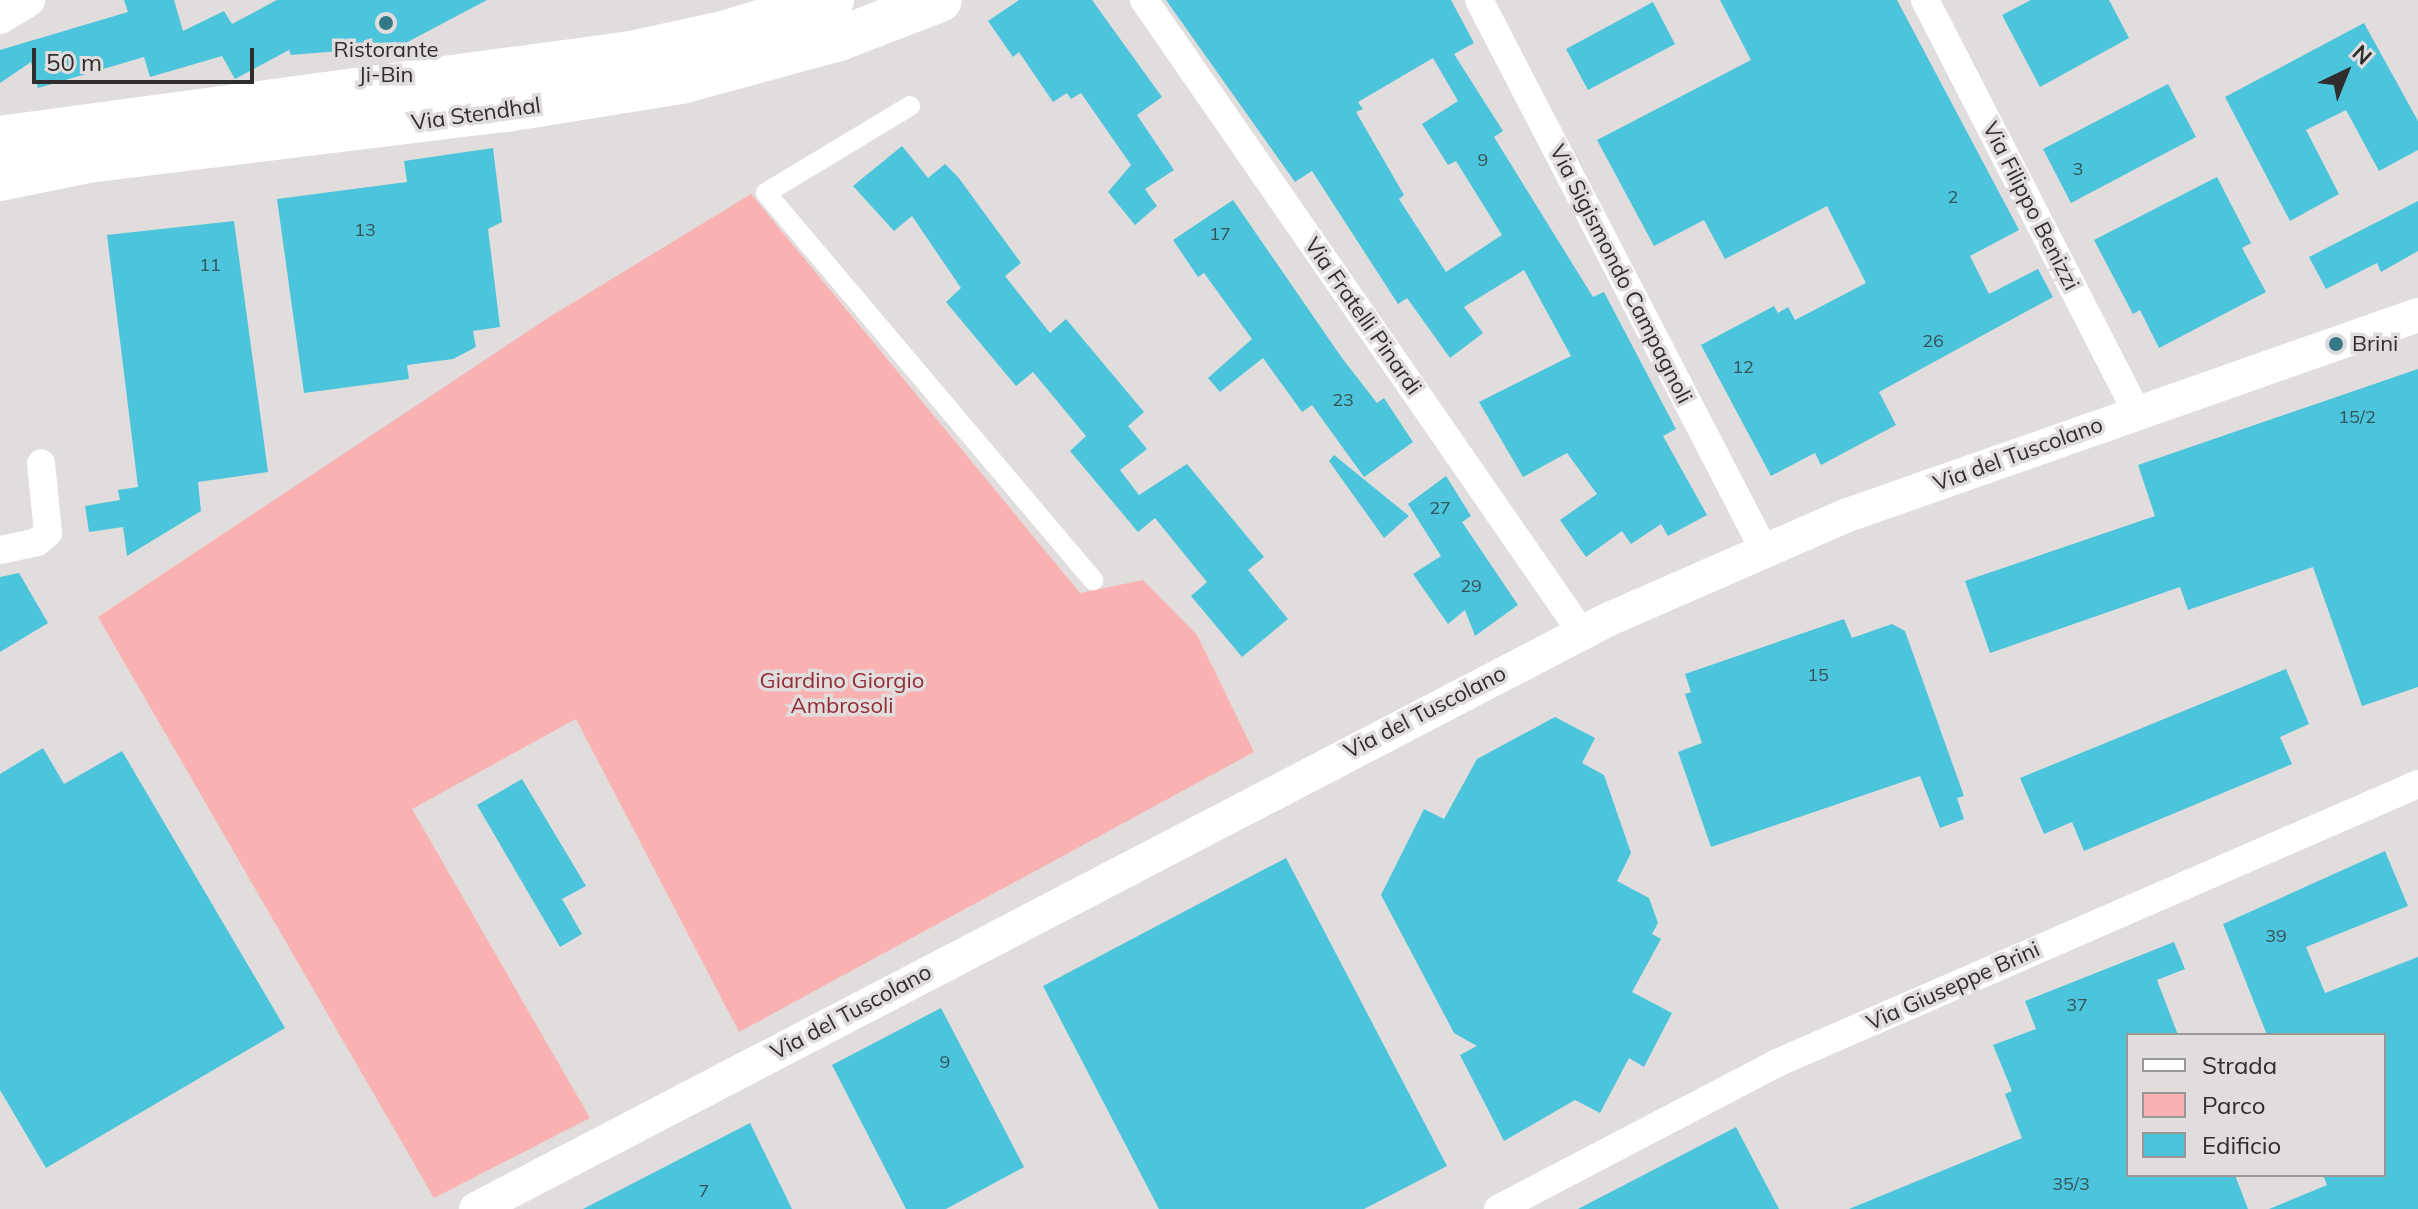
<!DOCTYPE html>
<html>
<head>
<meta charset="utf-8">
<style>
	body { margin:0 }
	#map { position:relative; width:2418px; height:1209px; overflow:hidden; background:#e1dddd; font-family:Mulish,sans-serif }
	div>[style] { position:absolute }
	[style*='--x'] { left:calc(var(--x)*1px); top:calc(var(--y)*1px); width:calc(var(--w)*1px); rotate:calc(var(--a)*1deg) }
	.green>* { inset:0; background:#fab1b1 }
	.building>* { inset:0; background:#4cc4db }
	.pedestrian>* { height:20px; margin:-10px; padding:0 10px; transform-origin:10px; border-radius:10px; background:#fff }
	.minor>* { height:28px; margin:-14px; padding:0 14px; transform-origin:14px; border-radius:14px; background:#fff }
	.tertiary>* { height:34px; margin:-17px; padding:0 17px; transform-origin:17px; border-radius:17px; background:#fff }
	.primary>* { height:44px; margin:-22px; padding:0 22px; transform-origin:22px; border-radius:22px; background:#fff }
	.dots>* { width:22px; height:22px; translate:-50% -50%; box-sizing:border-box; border:4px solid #e1dddd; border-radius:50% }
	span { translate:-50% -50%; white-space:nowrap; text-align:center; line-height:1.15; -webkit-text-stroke:7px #e1dddd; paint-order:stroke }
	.number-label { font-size:18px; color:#365358 }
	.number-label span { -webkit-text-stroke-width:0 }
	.poi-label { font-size:22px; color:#2f2d2d }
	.left { translate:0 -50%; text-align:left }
	.street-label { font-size:22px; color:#2f2d2d }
	.park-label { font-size:22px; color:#952c35 }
	.legend { position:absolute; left:2126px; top:1033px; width:260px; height:144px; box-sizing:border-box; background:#e1dddd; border:2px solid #9a9797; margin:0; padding:10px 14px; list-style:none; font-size:24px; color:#2f2d2d }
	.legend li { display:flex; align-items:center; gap:16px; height:40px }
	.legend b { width:40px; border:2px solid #9a9797 }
	.north { position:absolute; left:2306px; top:32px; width:80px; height:80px; -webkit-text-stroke:6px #e1dddd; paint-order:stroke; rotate:43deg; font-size:22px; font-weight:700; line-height:32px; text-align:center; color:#2f2d2d }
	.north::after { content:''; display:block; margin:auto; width:28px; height:36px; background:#2f2d2d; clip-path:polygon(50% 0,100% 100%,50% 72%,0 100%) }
	.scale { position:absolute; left:32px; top:48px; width:222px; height:36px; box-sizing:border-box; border:4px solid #2f2d2d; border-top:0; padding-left:10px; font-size:24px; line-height:28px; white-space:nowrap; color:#2f2d2d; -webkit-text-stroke:6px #e1dddd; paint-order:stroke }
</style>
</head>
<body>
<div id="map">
	<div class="green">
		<div style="clip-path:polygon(751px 194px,1080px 593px,1143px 580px,1197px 635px,1254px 752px,739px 1032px,576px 719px,412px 809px,590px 1118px,434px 1198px,98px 617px,551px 316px)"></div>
	</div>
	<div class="building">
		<div style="clip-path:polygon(124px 0,174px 0,183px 31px,224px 11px,232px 24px,277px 0,487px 0,400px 46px,291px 55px,289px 50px,235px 79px,222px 56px,150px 77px,144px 57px,38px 88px,31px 62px,0 83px,0 50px,128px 12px)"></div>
		<div style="clip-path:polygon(1019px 0,1092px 0,1162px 97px,1137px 115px,1174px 170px,1145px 189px,1157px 206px,1135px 225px,1108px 192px,1131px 165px,1081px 93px,1071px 99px,1067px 93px,1053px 102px,1019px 52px,1013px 57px,988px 21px)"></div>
		<div style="clip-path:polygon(evenodd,1166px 0,1451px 0,1474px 43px,1454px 54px,1503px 131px,1494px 137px,1593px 297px,1604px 292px,1676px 429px,1663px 436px,1707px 515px,1668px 536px,1661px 524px,1631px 544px,1622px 531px,1586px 557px,1560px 520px,1597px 494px,1567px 453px,1523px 477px,1479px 402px,1571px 356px,1524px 270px,1464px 307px,1483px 333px,1450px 358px,1407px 298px,1398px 304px,1312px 171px,1295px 182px,1166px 0,1433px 58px,1458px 101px,1422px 124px,1448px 165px,1456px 161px,1502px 235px,1446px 272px,1399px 199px,1404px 195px,1356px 112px,1363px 109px,1358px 102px,1433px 58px)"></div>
		<div style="clip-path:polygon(1720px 0,1897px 0,2019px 230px,1970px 256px,1989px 294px,2038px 269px,2053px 297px,1879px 392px,1896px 425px,1821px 465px,1815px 453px,1771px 476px,1701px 345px,1774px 306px,1778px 313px,1788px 307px,1795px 320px,1866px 283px,1827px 206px,1725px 259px,1704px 220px,1654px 246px,1597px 140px,1751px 60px)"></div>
		<div style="clip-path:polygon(2031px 0,2109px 0,2129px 38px,2040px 87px,2002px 15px)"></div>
		<div style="clip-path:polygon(1653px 2px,1675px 44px,1588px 90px,1566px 49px)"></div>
		<div style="clip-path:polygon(2364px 23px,2418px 121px,2418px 150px,2379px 171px,2346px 110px,2306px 130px,2339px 194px,2290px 221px,2225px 97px)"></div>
		<div style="clip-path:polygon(2168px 84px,2196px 137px,2071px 203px,2043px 149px)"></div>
		<div style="clip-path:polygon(902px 146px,928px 178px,945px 164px,958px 177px,1021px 263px,1005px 276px,1050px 333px,1066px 319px,1144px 412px,1128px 426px,1147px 449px,1120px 470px,1139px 495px,1187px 464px,1264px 557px,1248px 570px,1288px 619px,1242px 657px,1191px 596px,1207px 582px,1155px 518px,1138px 532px,1070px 451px,1086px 436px,1033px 372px,1016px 386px,946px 302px,961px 288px,912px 216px,894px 231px,853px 186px)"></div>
		<div style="clip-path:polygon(493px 148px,502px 222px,488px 229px,500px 327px,473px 331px,476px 347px,453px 359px,407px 365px,409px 379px,304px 393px,277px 199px,407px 182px,404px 161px)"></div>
		<div style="clip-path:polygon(2217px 177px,2251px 243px,2242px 248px,2266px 292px,2159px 348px,2140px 310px,2133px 314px,2094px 240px)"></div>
		<div style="clip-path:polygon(1233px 200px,1342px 358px,1377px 403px,1384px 398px,1413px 442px,1364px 477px,1312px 405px,1302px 412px,1263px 358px,1220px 392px,1208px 378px,1252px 339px,1204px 273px,1198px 277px,1173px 240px)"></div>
		<div style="clip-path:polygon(2418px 201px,2418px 251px,2381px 272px,2377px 263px,2326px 289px,2309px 257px)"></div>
		<div style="clip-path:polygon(234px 221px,268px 472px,198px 482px,201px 511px,127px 556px,123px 527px,89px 532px,85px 506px,120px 500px,118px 490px,138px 487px,107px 235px)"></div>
		<div style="clip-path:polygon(2418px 369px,2418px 687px,2362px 706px,2313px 567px,2188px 610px,2180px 587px,1990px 653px,1965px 581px,2155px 516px,2138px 465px)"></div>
		<div style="clip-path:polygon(1334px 455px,1409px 516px,1384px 538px,1329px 461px)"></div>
		<div style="clip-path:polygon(1446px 476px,1471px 516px,1462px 522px,1518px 605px,1475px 636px,1465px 610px,1448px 624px,1413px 574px,1441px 556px,1408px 504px)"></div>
		<div style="clip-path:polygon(19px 573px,48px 623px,0 652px,0 577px)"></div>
		<div style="clip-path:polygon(1844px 619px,1852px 638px,1892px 624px,1905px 631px,1964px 796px,1957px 798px,1964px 819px,1940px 828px,1920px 776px,1711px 847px,1678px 752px,1702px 743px,1685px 694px,1691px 692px,1685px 674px)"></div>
		<div style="clip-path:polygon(2286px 669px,2309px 724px,2280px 737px,2292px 764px,2084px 851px,2072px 822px,2044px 834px,2020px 778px)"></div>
		<div style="clip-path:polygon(1555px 717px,1595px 738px,1582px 763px,1604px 775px,1631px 853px,1617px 881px,1649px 898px,1658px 923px,1652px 934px,1661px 939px,1632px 992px,1672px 1013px,1644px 1067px,1629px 1058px,1600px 1113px,1575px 1100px,1504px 1141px,1460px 1055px,1477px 1046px,1454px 1033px,1381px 895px,1424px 809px,1444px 819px,1477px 759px)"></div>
		<div style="clip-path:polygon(43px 748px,64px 784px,122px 751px,285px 1028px,46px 1168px,0 1090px,0 774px)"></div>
		<div style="clip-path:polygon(522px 779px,586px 886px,562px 899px,582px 934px,560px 947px,477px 805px)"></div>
		<div style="clip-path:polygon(2385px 851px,2408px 906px,2306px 947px,2325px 993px,2418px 957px,2418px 1209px,2269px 1209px,2327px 1185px,2323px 1175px,2384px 1175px,2384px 1035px,2267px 1035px,2223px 924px)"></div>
		<div style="clip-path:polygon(1286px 858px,1447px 1166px,1364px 1209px,1159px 1209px,1043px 986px)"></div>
		<div style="clip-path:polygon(2174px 942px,2185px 969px,2157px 980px,2178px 1035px,2128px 1035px,2128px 1175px,2235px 1175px,2248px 1209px,1849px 1209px,2022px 1138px,2005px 1094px,2012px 1091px,1993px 1045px,2036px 1029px,2025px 1001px)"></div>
		<div style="clip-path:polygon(941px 1008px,1024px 1167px,946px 1209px,906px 1209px,832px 1065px)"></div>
		<div style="clip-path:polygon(750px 1123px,792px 1209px,583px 1209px)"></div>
		<div style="clip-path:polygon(1736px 1127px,1779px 1209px,1578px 1209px)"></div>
	</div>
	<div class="pedestrian">
		<div style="--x:910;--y:106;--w:168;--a:148.9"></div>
		<div style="--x:766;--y:193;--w:507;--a:49.8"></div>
	</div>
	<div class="minor">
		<div style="--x:1144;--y:0;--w:770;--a:55.32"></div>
		<div style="--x:1479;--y:0;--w:617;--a:62.6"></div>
		<div style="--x:1925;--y:0;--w:463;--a:62.8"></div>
		<div style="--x:0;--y:550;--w:38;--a:-12"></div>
		<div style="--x:37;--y:542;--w:14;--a:-39"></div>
		<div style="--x:48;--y:533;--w:70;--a:-95.7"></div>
		<div style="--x:1498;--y:1209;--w:315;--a:-27.6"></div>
		<div style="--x:1777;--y:1063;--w:699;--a:-23.52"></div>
	</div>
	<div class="tertiary">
		<div style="--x:0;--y:17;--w:33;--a:-31"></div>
		<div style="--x:476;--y:1209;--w:1275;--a:-27.51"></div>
		<div style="--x:1607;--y:620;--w:260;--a:-23.6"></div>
		<div style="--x:1845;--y:516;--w:607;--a:-19.33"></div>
	</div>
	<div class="primary">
		<div style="--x:0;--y:138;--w:637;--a:-7.67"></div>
		<div style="--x:631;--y:53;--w:94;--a:-12.3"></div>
		<div style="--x:723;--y:33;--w:114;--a:-16.8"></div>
		<div style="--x:0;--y:179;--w:90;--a:-11.6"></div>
		<div style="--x:88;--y:161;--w:421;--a:-7"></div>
		<div style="--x:506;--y:110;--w:177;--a:-9.1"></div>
		<div style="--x:681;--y:82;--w:164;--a:-15.2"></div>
		<div style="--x:839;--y:39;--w:108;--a:-21.1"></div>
	</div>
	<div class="dots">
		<div style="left:386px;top:23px;background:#337886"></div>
		<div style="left:2336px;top:344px;background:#337886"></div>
	</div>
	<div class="number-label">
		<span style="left:1483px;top:160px">9</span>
		<span style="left:2078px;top:169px">3</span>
		<span style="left:1953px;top:197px">2</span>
		<span style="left:365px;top:230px">13</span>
		<span style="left:1220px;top:234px">17</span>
		<span style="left:210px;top:265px">11</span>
		<span style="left:1933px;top:341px">26</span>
		<span style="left:1743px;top:367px">12</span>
		<span style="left:1343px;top:400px">23</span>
		<span style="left:2357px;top:417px">15/2</span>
		<span style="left:1440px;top:508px">27</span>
		<span style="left:1471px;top:586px">29</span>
		<span style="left:1818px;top:675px">15</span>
		<span style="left:2276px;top:936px">39</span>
		<span style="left:2077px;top:1005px">37</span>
		<span style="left:945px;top:1062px">9</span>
		<span style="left:2071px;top:1184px">35/3</span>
		<span style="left:704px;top:1191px">7</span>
	</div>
	<div class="poi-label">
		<span style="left:386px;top:62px">Ristorante<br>Ji-Bin</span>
		<span class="left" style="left:2352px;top:344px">Brini</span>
	</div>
	<div class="street-label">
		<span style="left:476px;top:114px;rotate:-8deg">Via Stendhal</span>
		<span style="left:2031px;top:206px;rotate:63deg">Via Filippo Benizzi</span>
		<span style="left:1621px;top:274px;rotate:63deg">Via Sigismondo Campagnoli</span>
		<span style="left:1363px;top:316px;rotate:55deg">Via Fratelli Pinardi</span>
		<span style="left:2018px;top:454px;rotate:-20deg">Via del Tuscolano</span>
		<span style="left:1425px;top:712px;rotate:-27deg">Via del Tuscolano</span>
		<span style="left:1953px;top:986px;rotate:-24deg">Via Giuseppe Brini</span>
		<span style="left:851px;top:1012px;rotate:-28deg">Via del Tuscolano</span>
	</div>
	<div class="park-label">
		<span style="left:842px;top:693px">Giardino Giorgio<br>Ambrosoli</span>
	</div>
	<ul class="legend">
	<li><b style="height:10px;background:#fff"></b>Strada</li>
	<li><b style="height:22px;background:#fab1b1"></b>Parco</li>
	<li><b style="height:22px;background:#4cc4db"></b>Edificio</li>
	</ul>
	<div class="north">N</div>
	<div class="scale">50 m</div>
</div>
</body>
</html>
